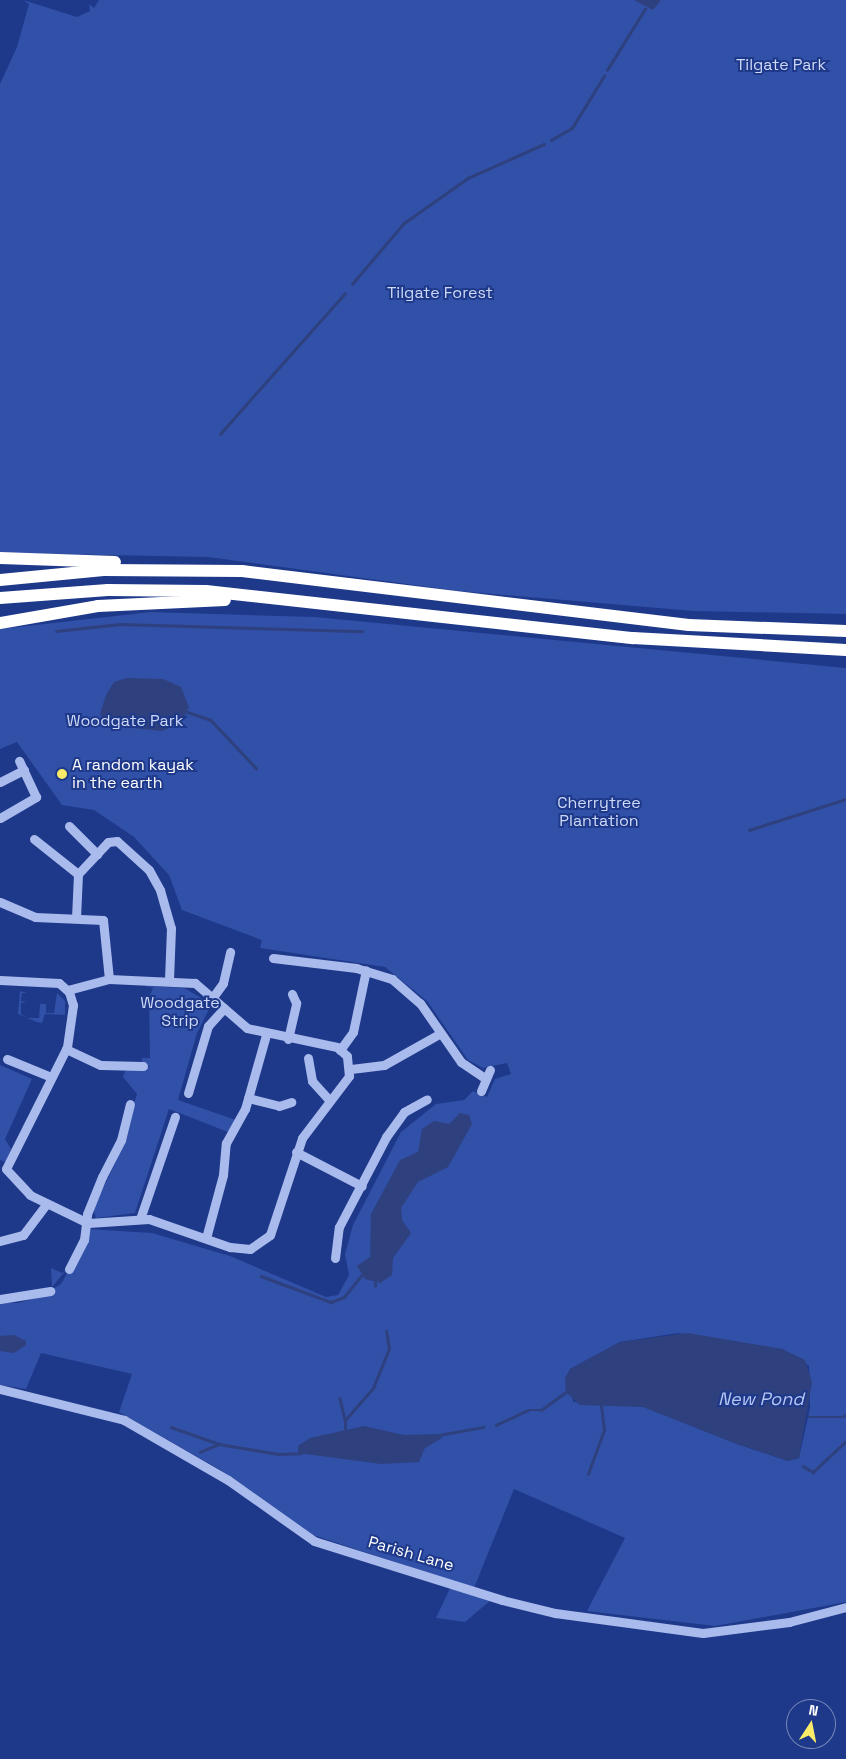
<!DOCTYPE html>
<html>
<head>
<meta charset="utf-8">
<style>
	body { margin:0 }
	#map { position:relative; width:846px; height:1759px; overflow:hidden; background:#1e388a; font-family:"Space Grotesk",sans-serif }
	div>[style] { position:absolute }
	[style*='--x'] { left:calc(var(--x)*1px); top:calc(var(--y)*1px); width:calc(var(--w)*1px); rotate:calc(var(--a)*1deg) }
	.green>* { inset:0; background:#3150a7 }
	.water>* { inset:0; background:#2e417e }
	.stream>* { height:2.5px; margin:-1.25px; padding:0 1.25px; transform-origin:1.25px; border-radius:1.25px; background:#2e417e }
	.minor>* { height:9px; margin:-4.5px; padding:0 4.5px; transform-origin:4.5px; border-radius:4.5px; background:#a9baec }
	.highway>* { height:12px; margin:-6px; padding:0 6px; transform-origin:6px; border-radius:6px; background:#fff }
	.dots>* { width:14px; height:14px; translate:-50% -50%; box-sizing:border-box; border:2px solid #1e388a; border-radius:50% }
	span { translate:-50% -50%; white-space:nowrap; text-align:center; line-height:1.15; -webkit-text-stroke:4px #1e388a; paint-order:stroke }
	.park-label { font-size:16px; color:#ced9f8 }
	.poi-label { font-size:16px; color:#fff }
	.left { translate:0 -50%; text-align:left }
	.street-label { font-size:16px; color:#fff }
	.water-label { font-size:18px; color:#b5c5f3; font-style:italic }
	.north { position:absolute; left:786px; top:1699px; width:50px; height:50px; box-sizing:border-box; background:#1e388a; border:1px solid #7888b9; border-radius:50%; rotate:11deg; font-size:14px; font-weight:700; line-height:20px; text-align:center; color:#fff }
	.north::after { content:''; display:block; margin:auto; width:18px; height:22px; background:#faec68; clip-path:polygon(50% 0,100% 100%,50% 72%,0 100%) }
</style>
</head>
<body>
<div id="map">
	<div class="green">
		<div style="clip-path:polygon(23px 0,77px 17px,90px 11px,89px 4px,94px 8px,99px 0,846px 0,846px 614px,693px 611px,458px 591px,208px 557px,0 553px,0 84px,17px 47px,29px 4px)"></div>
		<div style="clip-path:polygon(evenodd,151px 612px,315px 617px,846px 668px,846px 1602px,715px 1626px,587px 1611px,625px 1538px,514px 1489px,474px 1588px,310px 1534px,219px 1469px,119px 1412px,132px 1374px,41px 1353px,26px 1389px,0 1385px,0 1302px,18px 1303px,40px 1297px,61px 1284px,69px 1270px,73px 1272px,88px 1229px,152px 1233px,230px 1256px,326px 1297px,338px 1295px,349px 1275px,345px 1254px,353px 1225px,401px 1132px,436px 1104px,464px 1100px,473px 1091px,487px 1097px,495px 1079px,511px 1074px,507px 1063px,483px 1068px,468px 1060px,427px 1001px,385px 967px,260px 948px,262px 940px,182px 910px,169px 875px,134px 837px,94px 810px,62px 805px,17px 742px,0 749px,0 629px,151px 612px,678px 1333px,782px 1349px,809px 1366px,810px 1408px,799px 1458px,788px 1461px,737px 1444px,644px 1407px,573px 1402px,570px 1369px,620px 1342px,678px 1333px)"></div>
		<div style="clip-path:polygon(145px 986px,184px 988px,205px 1000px,210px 1007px,197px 1033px,178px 1100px,236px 1120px,228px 1132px,169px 1109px,135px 1213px,96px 1218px,93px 1209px,116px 1162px,137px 1094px,123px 1077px,126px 1069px,150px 1067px,142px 1062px,142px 1058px,150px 1058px,149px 997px,153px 988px)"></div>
		<div style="clip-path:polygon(20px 991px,27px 993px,22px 993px,21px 1001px,27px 1002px,21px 1003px,21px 1014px,27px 1018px,39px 1018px,40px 1004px,46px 1004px,46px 1013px,54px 1013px,57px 993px,65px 1001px,65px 1015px,45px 1014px,42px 1023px,37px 1022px,18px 1014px)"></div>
		<div style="clip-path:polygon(0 1065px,32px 1079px,5px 1139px,11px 1149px,6px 1162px,0 1160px)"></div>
		<div style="clip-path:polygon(51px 1268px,62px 1273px,67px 1269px,52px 1287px)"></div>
		<div style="clip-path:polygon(452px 1584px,491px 1600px,465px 1622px,436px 1618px)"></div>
	</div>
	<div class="water">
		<div style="clip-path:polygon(634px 0,661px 0,653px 10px)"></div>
		<div style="clip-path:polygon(127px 678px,163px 679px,181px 687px,189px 707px,182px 722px,162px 731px,105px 725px,100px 714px,106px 695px,114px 682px)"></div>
		<div style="clip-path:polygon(460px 1113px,469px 1115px,472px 1124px,448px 1167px,418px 1182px,401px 1208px,402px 1220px,411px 1233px,393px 1258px,392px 1275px,380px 1283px,365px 1279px,357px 1266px,370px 1257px,371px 1214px,400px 1160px,418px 1152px,422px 1129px,434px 1121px,449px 1124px)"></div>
		<div style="clip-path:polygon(688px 1333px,782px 1349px,805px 1360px,812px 1382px,799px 1458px,788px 1461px,737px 1444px,643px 1407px,580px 1405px,566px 1392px,565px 1378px,570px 1369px,620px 1342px)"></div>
		<div style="clip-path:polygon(14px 1335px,26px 1341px,26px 1345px,14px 1353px,0 1351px,0 1336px)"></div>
		<div style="clip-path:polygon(364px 1426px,404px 1435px,440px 1434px,442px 1438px,425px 1448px,419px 1462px,381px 1464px,298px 1453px,298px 1446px,310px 1438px)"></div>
	</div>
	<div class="stream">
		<div style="--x:607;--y:70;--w:72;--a:-58.1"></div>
		<div style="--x:551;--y:140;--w:24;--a:-30"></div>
		<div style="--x:572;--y:128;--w:61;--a:-58.4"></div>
		<div style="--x:352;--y:284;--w:80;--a:-49.6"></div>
		<div style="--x:404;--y:223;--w:78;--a:-35.1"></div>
		<div style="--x:468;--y:178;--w:83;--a:-24.1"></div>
		<div style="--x:220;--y:434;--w:188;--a:-48.4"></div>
		<div style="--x:56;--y:631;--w:64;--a:-6.2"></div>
		<div style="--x:120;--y:624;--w:242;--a:1.7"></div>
		<div style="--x:188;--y:712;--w:24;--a:19"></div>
		<div style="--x:211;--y:720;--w:66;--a:46.8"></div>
		<div style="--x:749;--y:830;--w:102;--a:-17.7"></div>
		<div style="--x:261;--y:1276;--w:75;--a:20.4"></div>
		<div style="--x:331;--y:1302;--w:14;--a:-21"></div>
		<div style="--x:344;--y:1297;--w:27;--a:-51"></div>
		<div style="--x:375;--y:1286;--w:3;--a:-90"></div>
		<div style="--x:340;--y:1398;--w:23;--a:77"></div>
		<div style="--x:844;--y:1416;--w:2;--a:-27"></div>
		<div style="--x:809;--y:1417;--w:33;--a:0"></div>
		<div style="--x:496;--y:1425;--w:35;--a:-25"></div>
		<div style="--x:528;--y:1410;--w:13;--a:0"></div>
		<div style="--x:541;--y:1410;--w:31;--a:-36"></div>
		<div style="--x:171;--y:1427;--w:51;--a:19.5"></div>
		<div style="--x:345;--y:1431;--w:11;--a:-90"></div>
		<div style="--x:345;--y:1420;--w:43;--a:-48.8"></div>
		<div style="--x:373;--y:1388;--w:42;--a:-67.7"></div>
		<div style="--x:389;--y:1349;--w:18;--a:-99"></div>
		<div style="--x:439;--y:1435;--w:45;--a:-10.3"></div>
		<div style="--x:200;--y:1452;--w:21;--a:-23"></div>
		<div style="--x:219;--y:1444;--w:60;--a:9.6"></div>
		<div style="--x:278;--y:1454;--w:23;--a:-2"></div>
		<div style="--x:803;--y:1466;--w:12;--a:31"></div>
		<div style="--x:813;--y:1472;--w:45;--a:-43.2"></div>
		<div style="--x:588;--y:1474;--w:47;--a:-70"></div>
		<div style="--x:604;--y:1430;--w:26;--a:-97"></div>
	</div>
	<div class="minor">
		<div style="--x:0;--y:782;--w:27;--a:-27"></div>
		<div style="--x:0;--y:818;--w:42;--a:-30.3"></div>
		<div style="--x:36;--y:797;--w:40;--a:-115"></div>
		<div style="--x:69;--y:826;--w:40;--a:45"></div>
		<div style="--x:34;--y:839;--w:56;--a:38.5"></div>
		<div style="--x:0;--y:902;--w:38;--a:23"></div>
		<div style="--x:35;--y:917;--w:68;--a:2.5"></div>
		<div style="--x:103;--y:920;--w:59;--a:84.2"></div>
		<div style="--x:76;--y:918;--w:44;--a:-87.4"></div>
		<div style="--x:78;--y:874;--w:44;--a:-46.8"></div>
		<div style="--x:108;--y:842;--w:9;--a:-6"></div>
		<div style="--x:117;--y:841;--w:43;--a:42.2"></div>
		<div style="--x:149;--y:870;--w:23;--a:61"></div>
		<div style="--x:160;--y:890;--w:40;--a:74"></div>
		<div style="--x:171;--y:928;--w:52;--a:92.2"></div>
		<div style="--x:273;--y:958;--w:84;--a:6.9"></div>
		<div style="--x:356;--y:968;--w:38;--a:17"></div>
		<div style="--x:392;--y:979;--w:37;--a:41"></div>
		<div style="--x:420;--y:1003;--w:72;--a:55.2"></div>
		<div style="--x:461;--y:1062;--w:30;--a:34"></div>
		<div style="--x:0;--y:980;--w:59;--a:2.9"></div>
		<div style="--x:59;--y:983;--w:13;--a:42"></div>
		<div style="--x:69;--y:992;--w:14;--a:73"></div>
		<div style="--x:73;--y:1005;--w:42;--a:98.1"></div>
		<div style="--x:67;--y:1047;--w:136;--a:116.6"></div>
		<div style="--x:213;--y:997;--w:17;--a:-54"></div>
		<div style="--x:223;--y:983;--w:32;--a:-77"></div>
		<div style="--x:288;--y:1039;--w:37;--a:-77"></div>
		<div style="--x:296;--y:1003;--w:10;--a:-114"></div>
		<div style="--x:66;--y:1049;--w:38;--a:25"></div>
		<div style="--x:101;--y:1065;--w:42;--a:1.4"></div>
		<div style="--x:340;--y:1050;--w:22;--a:-54"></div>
		<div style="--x:353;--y:1032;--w:63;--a:-78.2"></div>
		<div style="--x:308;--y:1058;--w:23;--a:80"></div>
		<div style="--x:312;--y:1081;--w:24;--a:48"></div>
		<div style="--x:7;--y:1059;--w:48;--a:22.2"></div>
		<div style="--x:351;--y:1069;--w:33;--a:-7"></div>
		<div style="--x:384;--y:1065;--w:65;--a:-29.3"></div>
		<div style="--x:481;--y:1091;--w:23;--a:-67"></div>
		<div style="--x:188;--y:1093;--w:70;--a:-73.4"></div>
		<div style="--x:208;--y:1026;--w:24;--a:-48"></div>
		<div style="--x:248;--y:1098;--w:32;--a:14"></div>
		<div style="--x:279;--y:1106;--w:13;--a:-18"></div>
		<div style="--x:296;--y:1152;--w:74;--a:27.3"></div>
		<div style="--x:6;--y:1169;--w:35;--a:47"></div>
		<div style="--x:30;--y:1195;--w:64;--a:25.8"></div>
		<div style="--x:88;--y:1223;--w:61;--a:-3.8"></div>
		<div style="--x:149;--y:1219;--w:86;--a:19.1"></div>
		<div style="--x:230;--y:1247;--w:20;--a:6"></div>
		<div style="--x:250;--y:1249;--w:24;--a:-35"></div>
		<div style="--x:270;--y:1235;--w:102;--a:-71.7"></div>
		<div style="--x:302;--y:1138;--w:78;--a:-52.8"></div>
		<div style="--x:349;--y:1076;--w:20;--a:-96"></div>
		<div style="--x:347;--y:1056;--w:13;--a:-138"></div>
		<div style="--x:337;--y:1047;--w:92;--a:-168.1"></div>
		<div style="--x:247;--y:1028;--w:69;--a:-139.1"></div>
		<div style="--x:195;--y:983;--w:86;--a:-177.3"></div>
		<div style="--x:109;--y:979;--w:42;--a:165"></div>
		<div style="--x:140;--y:1219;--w:108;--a:-71.1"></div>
		<div style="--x:206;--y:1238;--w:65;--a:-74.9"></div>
		<div style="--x:223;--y:1175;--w:32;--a:-85"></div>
		<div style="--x:226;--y:1143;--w:39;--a:-61"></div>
		<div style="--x:245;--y:1109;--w:77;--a:-74.2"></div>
		<div style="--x:0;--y:1241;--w:24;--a:-15"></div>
		<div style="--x:23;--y:1235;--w:39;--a:-53"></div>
		<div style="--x:335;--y:1258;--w:31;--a:-83"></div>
		<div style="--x:339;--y:1227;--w:102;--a:-62.4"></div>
		<div style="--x:386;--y:1137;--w:31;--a:-54"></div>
		<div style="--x:404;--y:1112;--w:26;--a:-29"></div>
		<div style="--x:69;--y:1269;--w:33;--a:-63"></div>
		<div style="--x:84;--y:1240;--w:26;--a:-83"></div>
		<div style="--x:87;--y:1214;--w:40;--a:-68"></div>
		<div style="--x:102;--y:1177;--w:42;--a:-62.8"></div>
		<div style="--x:121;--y:1140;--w:37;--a:-76"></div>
		<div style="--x:0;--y:1299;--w:51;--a:-9.1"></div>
		<div style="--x:0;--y:1389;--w:128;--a:14"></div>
		<div style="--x:124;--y:1420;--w:120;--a:30"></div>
		<div style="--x:228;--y:1480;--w:105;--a:35.3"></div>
		<div style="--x:314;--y:1541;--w:197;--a:17.4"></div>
		<div style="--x:502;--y:1600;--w:55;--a:13.8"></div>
		<div style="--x:555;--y:1613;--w:149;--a:7.7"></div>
		<div style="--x:703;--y:1633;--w:87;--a:-7.3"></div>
		<div style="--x:789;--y:1622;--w:59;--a:-14.7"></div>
	</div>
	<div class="highway">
		<div style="--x:0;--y:558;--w:115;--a:2"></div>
		<div style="--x:0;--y:580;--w:104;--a:-5.5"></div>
		<div style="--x:104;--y:570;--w:138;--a:0.4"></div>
		<div style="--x:242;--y:571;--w:450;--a:6.9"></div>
		<div style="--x:689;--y:625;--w:157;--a:2.2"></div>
		<div style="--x:0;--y:598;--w:108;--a:-4.2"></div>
		<div style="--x:108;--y:590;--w:98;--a:0.6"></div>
		<div style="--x:206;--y:591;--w:430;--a:6.3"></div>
		<div style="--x:633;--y:638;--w:213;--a:3.2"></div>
		<div style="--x:0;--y:623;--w:99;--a:-9.8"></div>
		<div style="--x:98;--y:606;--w:127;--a:-2.7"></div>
	</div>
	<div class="dots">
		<div style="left:62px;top:774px;background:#faec68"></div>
	</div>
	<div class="park-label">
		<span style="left:781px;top:65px">Tilgate Park</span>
		<span style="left:440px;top:293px">Tilgate Forest</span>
		<span style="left:125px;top:721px">Woodgate Park</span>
		<span style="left:599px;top:812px">Cherrytree<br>Plantation</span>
		<span style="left:180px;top:1012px">Woodgate<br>Strip</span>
	</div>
	<div class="poi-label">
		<span class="left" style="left:72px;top:774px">A random kayak<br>in the earth</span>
	</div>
	<div class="street-label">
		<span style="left:411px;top:1554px;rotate:16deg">Parish Lane</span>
	</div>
	<div class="water-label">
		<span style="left:761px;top:1399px">New Pond</span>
	</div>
	<div class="north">N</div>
</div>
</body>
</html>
